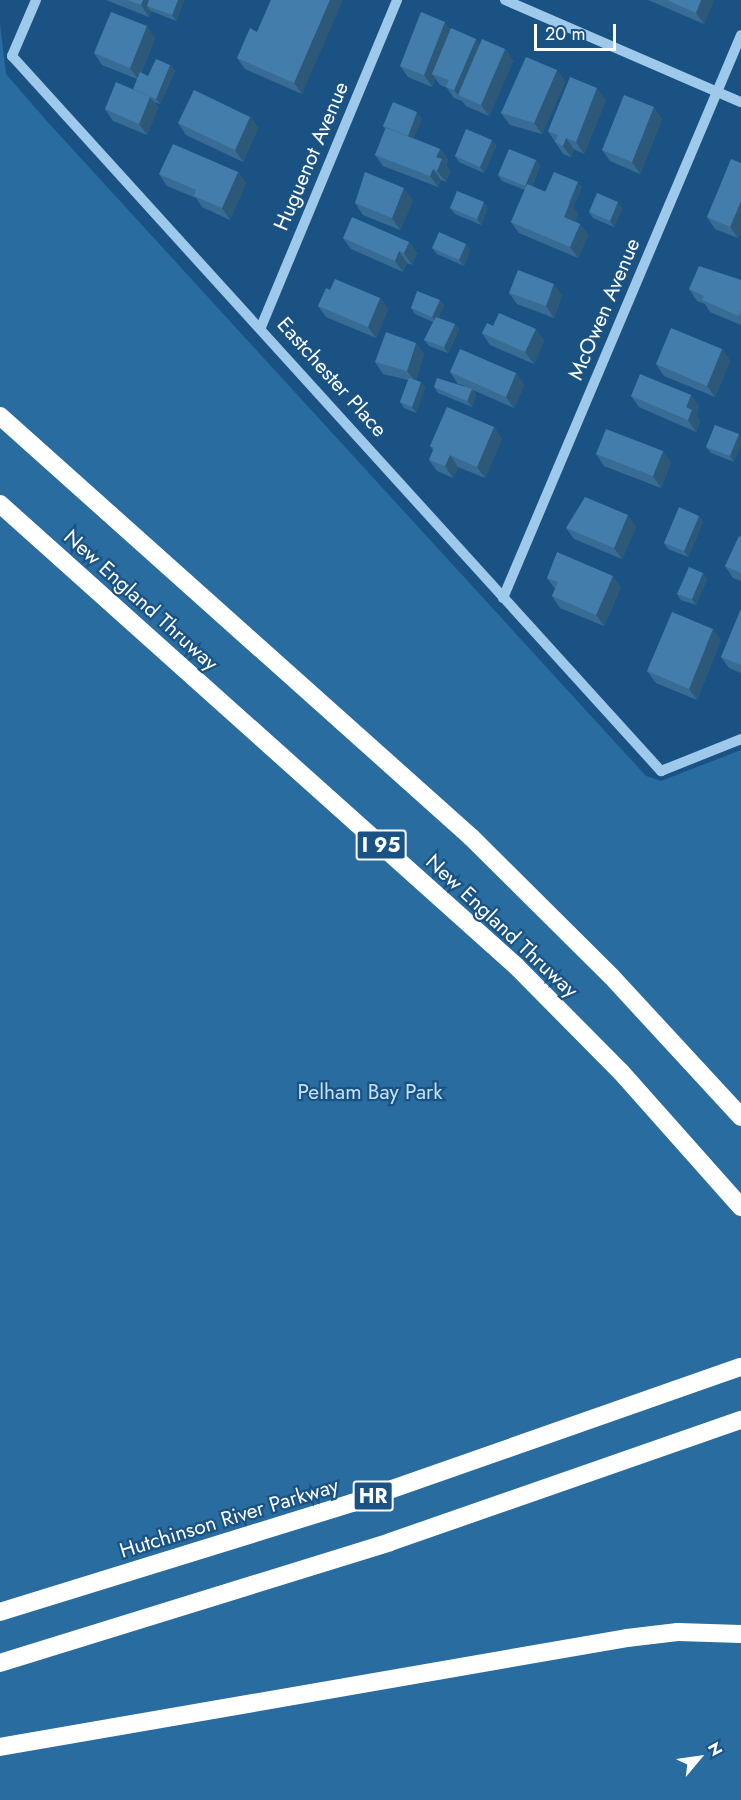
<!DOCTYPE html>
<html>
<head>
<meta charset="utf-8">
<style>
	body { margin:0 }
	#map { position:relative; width:741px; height:1800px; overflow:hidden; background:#1a5383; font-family:Jost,sans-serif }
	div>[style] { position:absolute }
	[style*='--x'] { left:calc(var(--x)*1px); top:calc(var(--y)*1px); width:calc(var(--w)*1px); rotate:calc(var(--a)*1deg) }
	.green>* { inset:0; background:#286ca0 }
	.minor>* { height:10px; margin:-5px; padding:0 5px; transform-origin:5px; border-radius:5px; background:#9ec9eb }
	.highway>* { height:18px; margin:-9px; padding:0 9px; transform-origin:9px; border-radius:9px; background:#fff }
	.wall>* { inset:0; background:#396c94 }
	.shaded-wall>* { inset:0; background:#2e5878 }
	.building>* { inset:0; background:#427dac }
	span { translate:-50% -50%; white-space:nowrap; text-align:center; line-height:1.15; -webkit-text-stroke:4.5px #1a5383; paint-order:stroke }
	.shield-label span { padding:2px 4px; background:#1a5383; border:2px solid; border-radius:4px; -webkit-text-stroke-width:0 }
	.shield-label { font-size:20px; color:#fff; font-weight:700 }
	.street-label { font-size:21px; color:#fff }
	.park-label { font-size:21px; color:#c3e1f8 }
	.north { position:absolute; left:669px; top:1728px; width:60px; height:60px; -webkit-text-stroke:4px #1a5383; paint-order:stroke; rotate:61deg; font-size:16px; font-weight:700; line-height:24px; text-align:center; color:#fff }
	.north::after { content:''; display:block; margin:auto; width:21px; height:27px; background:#fff; clip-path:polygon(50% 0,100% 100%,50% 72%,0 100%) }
	.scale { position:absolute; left:534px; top:24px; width:82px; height:27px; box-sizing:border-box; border:3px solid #fff; border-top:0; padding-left:8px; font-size:18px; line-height:21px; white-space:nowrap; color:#fff; -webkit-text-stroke:4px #1a5383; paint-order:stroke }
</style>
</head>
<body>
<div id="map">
	<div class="green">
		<div style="clip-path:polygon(0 24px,6px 74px,45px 119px,646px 776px,661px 781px,741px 750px,741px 1800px,0 1800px)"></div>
	</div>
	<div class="minor">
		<div style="--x:36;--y:0;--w:61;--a:113.2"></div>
		<div style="--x:12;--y:56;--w:966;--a:47.77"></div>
		<div style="--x:661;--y:771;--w:86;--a:-21.8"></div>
		<div style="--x:505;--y:0;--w:257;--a:23.4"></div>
		<div style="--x:261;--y:327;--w:354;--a:-67.4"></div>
		<div style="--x:503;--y:598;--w:611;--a:-67.08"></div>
	</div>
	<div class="highway">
		<div style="--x:0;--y:416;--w:632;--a:41.79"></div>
		<div style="--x:471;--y:837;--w:197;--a:44.8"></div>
		<div style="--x:611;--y:976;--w:192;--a:47.3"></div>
		<div style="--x:0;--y:504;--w:693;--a:41.84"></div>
		<div style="--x:516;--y:966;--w:149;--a:45.3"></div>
		<div style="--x:621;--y:1072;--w:181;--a:48.4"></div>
		<div style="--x:0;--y:1612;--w:368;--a:-17.2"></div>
		<div style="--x:352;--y:1503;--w:412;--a:-19.3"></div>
		<div style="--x:0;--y:1663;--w:408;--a:-17.2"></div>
		<div style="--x:390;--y:1542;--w:372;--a:-19.2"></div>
		<div style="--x:0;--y:1747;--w:636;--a:-9.86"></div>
		<div style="--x:627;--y:1638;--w:51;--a:-6.7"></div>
		<div style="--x:678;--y:1632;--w:63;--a:1.8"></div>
	</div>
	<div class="wall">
		<div style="clip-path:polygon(106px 0,184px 0,176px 21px,151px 11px,149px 17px)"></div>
		<div style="clip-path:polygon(271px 0,302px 94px,245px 69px,237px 58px,257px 32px)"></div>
		<div style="clip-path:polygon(648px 0,714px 0,704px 24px)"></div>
		<div style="clip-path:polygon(451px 30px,476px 39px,479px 44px,505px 49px,513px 61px,489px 116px,466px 106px,462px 101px,454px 98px,447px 88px,440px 85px,435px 78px,432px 87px,408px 77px,400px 66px)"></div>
		<div style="clip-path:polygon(155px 38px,141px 73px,148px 76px,170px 65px,175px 71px,160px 104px,154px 102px,158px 108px,147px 135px,113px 121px,105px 109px,134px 90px,137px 79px,102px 65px,94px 53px)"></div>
		<div style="clip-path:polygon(557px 70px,565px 82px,542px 134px,510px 125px,501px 113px)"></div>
		<div style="clip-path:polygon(606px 100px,584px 154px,574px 149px,571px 157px,563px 154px,548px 131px)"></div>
		<div style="clip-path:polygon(250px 117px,258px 128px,243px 162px,186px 135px,178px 123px)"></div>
		<div style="clip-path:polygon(422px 118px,413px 138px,440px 149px,448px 160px,446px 165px,450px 171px,446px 182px,441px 180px,438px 187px,383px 166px,375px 155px,385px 129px,383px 126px)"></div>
		<div style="clip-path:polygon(662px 119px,640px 174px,610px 161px,602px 150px)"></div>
		<div style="clip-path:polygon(492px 140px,496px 146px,484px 173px,459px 162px,455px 156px)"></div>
		<div style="clip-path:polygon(536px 160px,540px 166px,532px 186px,545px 192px,582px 187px,573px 207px,578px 214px,575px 221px,580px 224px,588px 235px,578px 258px,519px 233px,511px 222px,525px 190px,502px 181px,498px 175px)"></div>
		<div style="clip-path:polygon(741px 163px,741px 232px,738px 238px,715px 229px,707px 217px)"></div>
		<div style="clip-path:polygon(238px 172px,246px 183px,230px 220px,202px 207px,196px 198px,167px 186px,159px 174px)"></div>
		<div style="clip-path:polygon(413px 200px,400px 230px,363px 215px,355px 203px)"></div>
		<div style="clip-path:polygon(450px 208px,488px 208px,481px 225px,455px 214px)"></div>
		<div style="clip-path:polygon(622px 208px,614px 227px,593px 218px,589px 212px)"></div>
		<div style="clip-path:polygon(343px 238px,409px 242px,417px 253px,412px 265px,407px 263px,403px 272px,351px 249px)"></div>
		<div style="clip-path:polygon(466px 244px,470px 250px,464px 266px,437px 254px,432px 248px)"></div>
		<div style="clip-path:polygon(741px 280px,741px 325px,710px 312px,705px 304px,697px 301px,689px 289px)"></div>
		<div style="clip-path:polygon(330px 290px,380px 298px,388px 309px,376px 338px,326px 317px,318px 306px)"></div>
		<div style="clip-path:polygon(509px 293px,562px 295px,554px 318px,517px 304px)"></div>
		<div style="clip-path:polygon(440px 300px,444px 306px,438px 318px,455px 324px,459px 330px,448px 353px,429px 346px,424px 340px,433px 322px,415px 314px,411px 308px)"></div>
		<div style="clip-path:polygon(493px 326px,544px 341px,534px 364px,490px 345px,482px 333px)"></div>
		<div style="clip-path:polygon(416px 343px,424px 354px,416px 380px,425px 388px,416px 413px,404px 408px,400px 402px,408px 380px,383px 374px,375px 362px)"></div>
		<div style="clip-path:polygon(722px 349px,730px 361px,715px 397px,664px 376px,656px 364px)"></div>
		<div style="clip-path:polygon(450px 372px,516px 373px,524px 385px,514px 408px,473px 390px,476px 395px,472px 407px,438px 393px,434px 387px,465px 386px,458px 384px)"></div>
		<div style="clip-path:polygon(691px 395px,699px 407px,696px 415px,700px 421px,696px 432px,639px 407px,631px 396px)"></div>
		<div style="clip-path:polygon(715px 425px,734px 462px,711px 453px,706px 447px)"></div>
		<div style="clip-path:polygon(494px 427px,502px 439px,485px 478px,458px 467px,453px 478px,437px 471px,429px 460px,433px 450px,430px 446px)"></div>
		<div style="clip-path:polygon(663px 451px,671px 463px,661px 488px,604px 466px,596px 454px)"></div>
		<div style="clip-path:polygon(699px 516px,703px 522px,688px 557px,668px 549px,664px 543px)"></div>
		<div style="clip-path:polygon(636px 527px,622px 559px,574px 539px,566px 528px)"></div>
		<div style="clip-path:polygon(741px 537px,741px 581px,733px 578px,725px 566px)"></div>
		<div style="clip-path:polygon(703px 573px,707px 579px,696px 605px,681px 600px,677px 594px)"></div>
		<div style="clip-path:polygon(547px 578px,621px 587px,604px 626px,560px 608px,552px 596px,555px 589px)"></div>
		<div style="clip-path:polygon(741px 609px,741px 673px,729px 668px,721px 657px)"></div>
		<div style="clip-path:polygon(721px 640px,697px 700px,656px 683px,647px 671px)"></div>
	</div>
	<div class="shaded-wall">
		<div style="clip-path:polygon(143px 0,156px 0,147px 6px,151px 11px,149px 17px,141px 5px)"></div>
		<div style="clip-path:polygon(178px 0,184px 0,176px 21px,172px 15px)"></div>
		<div style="clip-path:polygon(330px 0,343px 0,302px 94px,294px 83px)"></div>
		<div style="clip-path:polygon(701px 0,714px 0,704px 24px,696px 13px)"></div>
		<div style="clip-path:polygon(445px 22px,453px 33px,432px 74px,435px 78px,432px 87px,424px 75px)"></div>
		<div style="clip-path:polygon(147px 26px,155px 38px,138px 79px,130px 68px)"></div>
		<div style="clip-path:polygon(476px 39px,484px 51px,458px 95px,462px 101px,454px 90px)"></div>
		<div style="clip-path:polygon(505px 49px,513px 61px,489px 116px,481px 105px)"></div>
		<div style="clip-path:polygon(170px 65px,175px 71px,160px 104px,156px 99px)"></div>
		<div style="clip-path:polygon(557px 70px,565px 82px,542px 134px,534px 123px)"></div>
		<div style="clip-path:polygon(597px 88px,606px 100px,584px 154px,576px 142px)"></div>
		<div style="clip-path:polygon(150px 97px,158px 108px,147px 135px,139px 124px)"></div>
		<div style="clip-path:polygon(654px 107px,662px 119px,640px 174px,632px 162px)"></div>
		<div style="clip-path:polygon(417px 112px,422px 118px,412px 142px,408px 136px)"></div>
		<div style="clip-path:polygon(250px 117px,258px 128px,243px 162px,235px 150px)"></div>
		<div style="clip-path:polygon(566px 138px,574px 149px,571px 157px,563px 146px)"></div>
		<div style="clip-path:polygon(492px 140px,496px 146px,484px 173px,480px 167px)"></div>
		<div style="clip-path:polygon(440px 149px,448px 160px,446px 165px,450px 171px,446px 182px,437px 171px,436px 157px)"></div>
		<div style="clip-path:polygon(536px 160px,540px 166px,529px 192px,525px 186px)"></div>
		<div style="clip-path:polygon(433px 169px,441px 180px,438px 187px,430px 176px)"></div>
		<div style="clip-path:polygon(238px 172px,246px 183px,230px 220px,222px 208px)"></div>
		<div style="clip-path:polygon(578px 182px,582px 187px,573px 207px,578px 214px,572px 228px,564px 217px)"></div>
		<div style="clip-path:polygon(404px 188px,413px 200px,400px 230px,392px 218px)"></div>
		<div style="clip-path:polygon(741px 201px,741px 232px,738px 238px,730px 227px)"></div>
		<div style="clip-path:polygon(484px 202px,488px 208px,481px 225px,477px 219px)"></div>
		<div style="clip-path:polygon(618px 202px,622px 208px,614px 227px,610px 221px)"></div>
		<div style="clip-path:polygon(580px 224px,588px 235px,578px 258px,570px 247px)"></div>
		<div style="clip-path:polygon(409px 242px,417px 253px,412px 265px,404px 253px)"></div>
		<div style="clip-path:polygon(466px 244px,470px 250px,464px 266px,459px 260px)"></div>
		<div style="clip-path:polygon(399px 251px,407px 263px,403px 272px,395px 261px)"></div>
		<div style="clip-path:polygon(554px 284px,562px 295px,554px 318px,546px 306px)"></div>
		<div style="clip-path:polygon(380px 298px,388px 309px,376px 338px,368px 327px)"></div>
		<div style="clip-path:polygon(440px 300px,444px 306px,436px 323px,432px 317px)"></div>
		<div style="clip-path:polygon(455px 324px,459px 330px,448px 353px,444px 347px)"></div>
		<div style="clip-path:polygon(536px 329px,544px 341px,534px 364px,525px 352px)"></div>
		<div style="clip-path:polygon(416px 343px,424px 354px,416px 382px,407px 371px)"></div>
		<div style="clip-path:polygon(722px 349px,730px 361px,715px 397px,707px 386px)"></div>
		<div style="clip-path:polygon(516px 373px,524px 385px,514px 408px,506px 397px)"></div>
		<div style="clip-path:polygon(421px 382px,425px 388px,416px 413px,412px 407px)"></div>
		<div style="clip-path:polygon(472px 389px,476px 395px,472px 407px,467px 401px)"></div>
		<div style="clip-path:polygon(691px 395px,699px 407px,696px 415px,700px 421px,696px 432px,688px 420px,686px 407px)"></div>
		<div style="clip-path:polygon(494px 427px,502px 439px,485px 478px,477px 467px)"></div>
		<div style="clip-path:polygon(739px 434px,741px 437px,741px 445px,734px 462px,730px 456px)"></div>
		<div style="clip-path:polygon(663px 451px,671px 463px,661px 488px,653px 476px)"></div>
		<div style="clip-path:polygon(450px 455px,458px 467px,453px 478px,445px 466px)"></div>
		<div style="clip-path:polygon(628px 515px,636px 527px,622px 559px,614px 548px)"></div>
		<div style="clip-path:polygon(699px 516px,703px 522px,688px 557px,684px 551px)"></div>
		<div style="clip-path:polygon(703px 573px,707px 579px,696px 605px,692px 599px)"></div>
		<div style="clip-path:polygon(613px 576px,621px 587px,604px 626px,596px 615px)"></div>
		<div style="clip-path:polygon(713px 629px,721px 640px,697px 700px,689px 689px)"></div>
	</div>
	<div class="building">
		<div style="clip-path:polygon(127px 0,143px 0,141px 5px)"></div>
		<div style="clip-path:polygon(149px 0,178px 0,172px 15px,147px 6px)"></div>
		<div style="clip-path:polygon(271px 0,330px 0,294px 83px,237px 58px,250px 28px,257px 32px)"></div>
		<div style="clip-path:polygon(667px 0,701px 0,696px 13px)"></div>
		<div style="clip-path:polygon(111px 12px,147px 26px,130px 68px,94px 53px)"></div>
		<div style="clip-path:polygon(421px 12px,445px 22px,424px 75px,400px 66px)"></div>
		<div style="clip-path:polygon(451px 28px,476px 39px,454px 90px,446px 87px,449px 80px,432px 74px)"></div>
		<div style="clip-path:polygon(482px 39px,505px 49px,481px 105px,458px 95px)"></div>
		<div style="clip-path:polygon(526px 57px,557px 70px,534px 123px,501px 113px)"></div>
		<div style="clip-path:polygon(156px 59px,170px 65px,156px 99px,133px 89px,140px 72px,148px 76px)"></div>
		<div style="clip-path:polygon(570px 77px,597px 88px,576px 142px,566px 138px,563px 146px,555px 142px,558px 135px,548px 131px)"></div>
		<div style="clip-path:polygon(116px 82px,150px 97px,139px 124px,105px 109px)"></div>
		<div style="clip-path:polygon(194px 90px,250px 117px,235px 150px,178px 123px)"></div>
		<div style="clip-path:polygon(624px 95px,654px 107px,632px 162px,602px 150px)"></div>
		<div style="clip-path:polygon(393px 102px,417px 112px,408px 136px,383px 126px)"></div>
		<div style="clip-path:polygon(386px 128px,440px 149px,436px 157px,442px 159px,437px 171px,433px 169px,430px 176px,375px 155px)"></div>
		<div style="clip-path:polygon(466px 129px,492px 140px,480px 167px,455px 156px)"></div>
		<div style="clip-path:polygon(173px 144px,238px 172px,222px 208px,194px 196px,196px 190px,159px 174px)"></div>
		<div style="clip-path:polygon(509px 149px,536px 160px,525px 186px,498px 175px)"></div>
		<div style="clip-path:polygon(731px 159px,741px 163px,741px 201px,730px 227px,707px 217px)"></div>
		<div style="clip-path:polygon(365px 172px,404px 188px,392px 218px,355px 203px)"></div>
		<div style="clip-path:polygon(554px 172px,578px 182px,569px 202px,545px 192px)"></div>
		<div style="clip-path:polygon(527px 184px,570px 202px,564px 217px,580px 224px,570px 247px,511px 222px)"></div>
		<div style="clip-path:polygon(457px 191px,484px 202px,477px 219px,450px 208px)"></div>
		<div style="clip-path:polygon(597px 193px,618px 202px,610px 221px,589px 212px)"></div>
		<div style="clip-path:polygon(352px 217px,409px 242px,404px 253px,399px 251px,395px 261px,343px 238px)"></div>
		<div style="clip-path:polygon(439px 232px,466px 244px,459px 260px,432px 248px)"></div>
		<div style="clip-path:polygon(699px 266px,741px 280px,741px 310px,739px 316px,702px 300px,704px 296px,689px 289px)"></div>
		<div style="clip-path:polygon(518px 270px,554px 284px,546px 306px,509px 293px)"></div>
		<div style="clip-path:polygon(335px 279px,380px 298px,368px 327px,318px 306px,326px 288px,330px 290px)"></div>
		<div style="clip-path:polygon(417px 291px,440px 300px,432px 317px,411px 308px)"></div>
		<div style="clip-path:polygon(499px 313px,536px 329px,525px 352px,482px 333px,487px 323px,493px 326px)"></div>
		<div style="clip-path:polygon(436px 317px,455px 324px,444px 347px,424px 340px)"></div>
		<div style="clip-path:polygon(671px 328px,722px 349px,707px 386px,656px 364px)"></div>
		<div style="clip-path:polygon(386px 332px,416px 343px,407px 371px,375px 362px)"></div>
		<div style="clip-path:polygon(460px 349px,516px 373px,506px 397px,450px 372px)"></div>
		<div style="clip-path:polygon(640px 374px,691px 395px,686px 407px,692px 410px,688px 420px,631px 396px)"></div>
		<div style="clip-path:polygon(409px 378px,421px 382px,412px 407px,400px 402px)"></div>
		<div style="clip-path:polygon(437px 378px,472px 389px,467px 401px,434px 387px)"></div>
		<div style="clip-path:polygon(447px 407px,494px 427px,477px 467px,450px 455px,445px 466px,429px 460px,434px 448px,430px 446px)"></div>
		<div style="clip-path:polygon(715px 425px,739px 434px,730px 456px,706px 447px)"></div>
		<div style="clip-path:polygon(606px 429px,663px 451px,653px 476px,596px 454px)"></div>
		<div style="clip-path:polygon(585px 497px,628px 515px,614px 548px,566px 528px)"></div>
		<div style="clip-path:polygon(679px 507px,699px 516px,684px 551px,664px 543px)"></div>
		<div style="clip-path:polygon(739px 536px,741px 537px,741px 573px,725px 566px)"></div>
		<div style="clip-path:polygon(557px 552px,613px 576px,596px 615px,552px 596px,558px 582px,547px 578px)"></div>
		<div style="clip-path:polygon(689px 567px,703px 573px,692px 599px,677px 594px)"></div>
		<div style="clip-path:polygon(741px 609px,741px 665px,721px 657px)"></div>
		<div style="clip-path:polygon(672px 612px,713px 629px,689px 689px,647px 671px)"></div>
	</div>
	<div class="shield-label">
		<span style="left:381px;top:845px">I 95</span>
		<span style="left:373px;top:1496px">HR</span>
	</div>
	<div class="street-label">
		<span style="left:311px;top:156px;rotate:-67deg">Huguenot Avenue</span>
		<span style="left:604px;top:309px;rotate:-67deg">McOwen Avenue</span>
		<span style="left:332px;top:377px;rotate:48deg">Eastchester Place</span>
		<span style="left:141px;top:600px;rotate:42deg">New England Thruway</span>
		<span style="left:502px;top:926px;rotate:43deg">New England Thruway</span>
		<span style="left:229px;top:1518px;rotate:-17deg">Hutchinson River Parkway</span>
	</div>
	<div class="park-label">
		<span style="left:370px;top:1092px">Pelham Bay Park</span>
	</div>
	<div class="north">N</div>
	<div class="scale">20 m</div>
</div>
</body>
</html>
